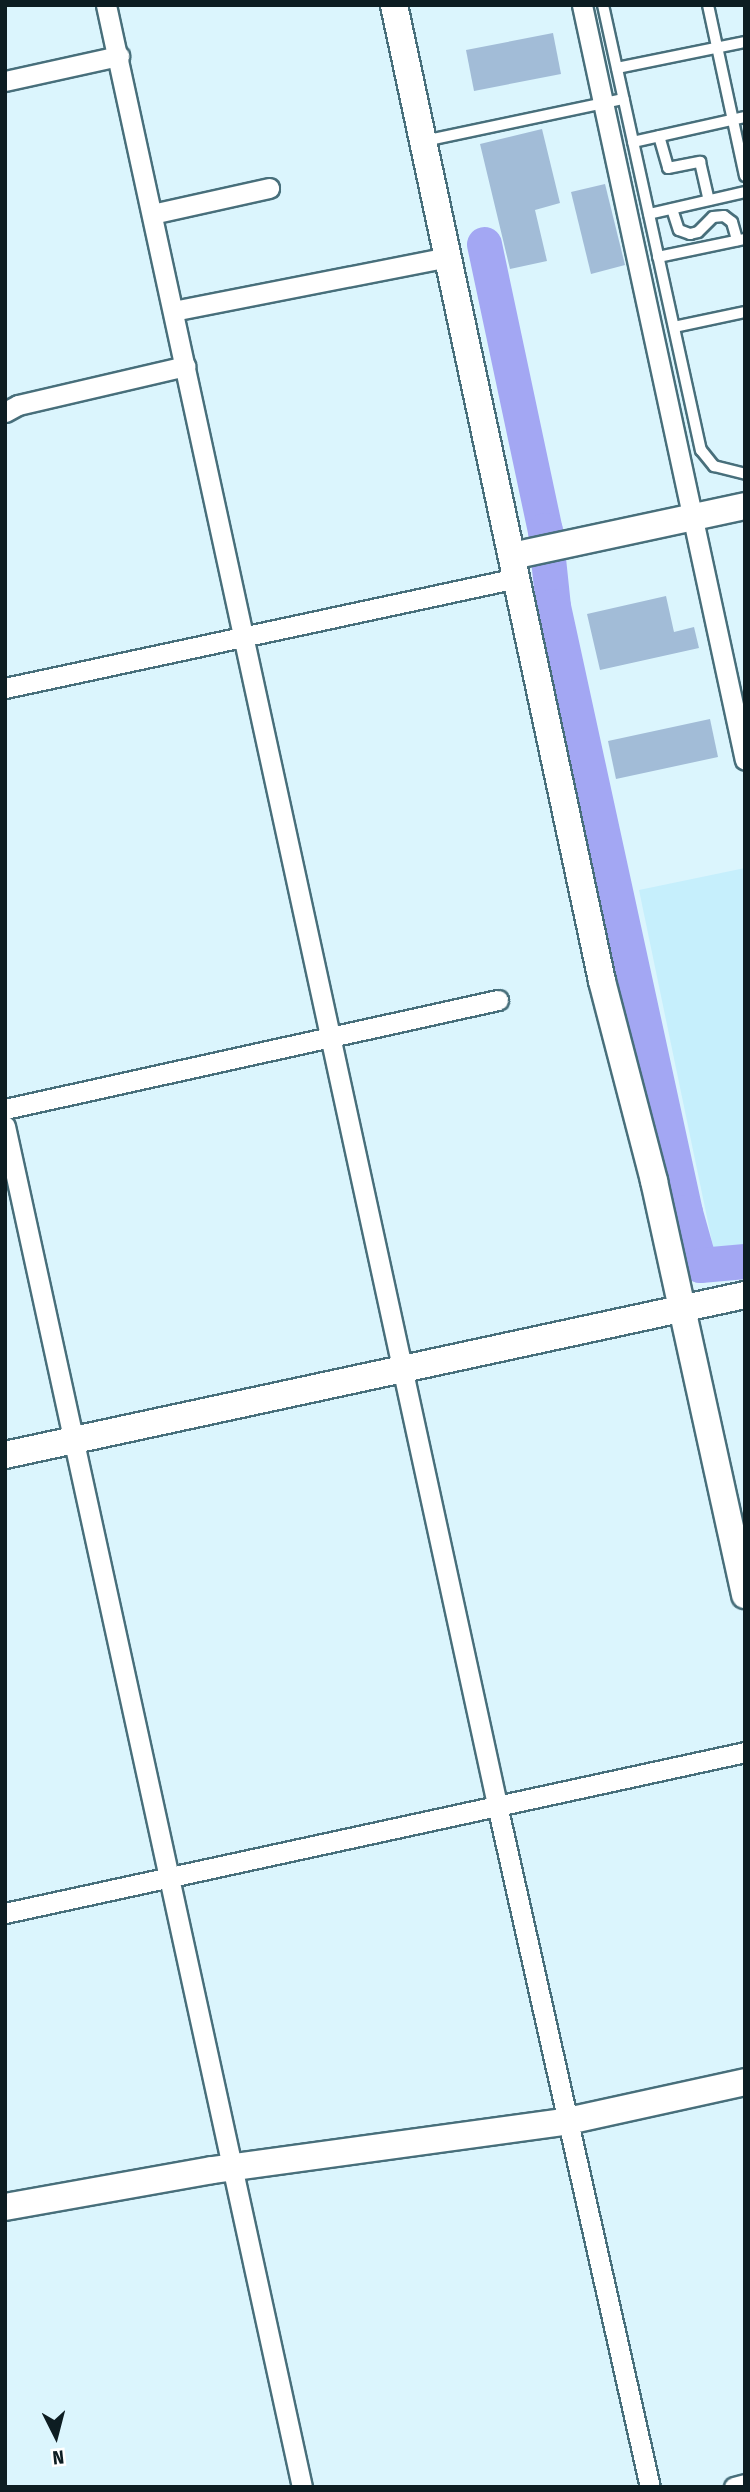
<!DOCTYPE html>
<html>
<head>
<meta charset="utf-8">
<style>
	body { margin:0 }
	#map { position:relative; width:750px; height:2492px; overflow:hidden; background:#dbf5fd; font-family:"Fira Sans Condensed",sans-serif }
	div>[style] { position:absolute }
	[style*='--x'] { left:calc(var(--x)*1px); top:calc(var(--y)*1px); width:calc(var(--w)*1px); rotate:calc(var(--a)*1deg) }
	.built>* { inset:0; background:#c6effc }
	.river>* { height:35px; margin:-17.5px; padding:0 17.5px; transform-origin:17.5px; border-radius:17.5px; background:#a3a7f3 }
	.building>* { inset:0; background:#a2bcd7 }
	.roads { filter:drop-shadow(2px 0 #486f7b) drop-shadow(-2px 0 #486f7b) drop-shadow(0 2px #486f7b) drop-shadow(0 -2px #486f7b) }
	.lane>* { height:10px; margin:-5px; padding:0 5px; transform-origin:5px; border-radius:5px; background:#fff }
	.street>* { height:19px; margin:-9.5px; padding:0 9.5px; transform-origin:9.5px; border-radius:9.5px; background:#fff }
	.secondary>* { height:26px; margin:-13px; padding:0 13px; transform-origin:13px; border-radius:13px; background:#fff }
	span { translate:-50% -50%; white-space:nowrap; text-align:center; line-height:1.15; -webkit-text-stroke:6px #fff; paint-order:stroke }
	.frame { position:absolute; inset:0; border:7px solid #0d1d22; pointer-events:none }
	.north { position:absolute; left:21px; top:2401px; width:70px; height:70px; -webkit-text-stroke:5px #fff; paint-order:stroke; rotate:174deg; font-size:19px; font-weight:700; line-height:28px; text-align:center; color:#0d1d22 }
	.north::after { content:''; display:block; margin:auto; width:24px; height:32px; background:#0d1d22; clip-path:polygon(50% 0,100% 100%,50% 72%,0 100%) }
</style>
</head>
<body>
<div id="map">
	<div class="built">
		<div style="clip-path:polygon(745px 868px,745px 1244px,714px 1251px,639px 890px)"></div>
	</div>
	<div class="river">
		<div style="--x:484;--y:244;--w:292;--a:78"></div>
		<div style="--x:545;--y:530;--w:76;--a:84"></div>
		<div style="--x:553;--y:606;--w:620;--a:77.71"></div>
		<div style="--x:685;--y:1212;--w:55;--a:74.2"></div>
		<div style="--x:700;--y:1265;--w:45;--a:-5.1"></div>
	</div>
	<div class="building">
		<div style="clip-path:polygon(553px 33px,561px 74px,474px 91px,466px 50px)"></div>
		<div style="clip-path:polygon(542px 129px,560px 203px,535px 210px,547px 261px,510px 269px,480px 144px)"></div>
		<div style="clip-path:polygon(605px 184px,625px 265px,591px 274px,571px 192px)"></div>
		<div style="clip-path:polygon(666px 596px,674px 632px,694px 627px,699px 648px,600px 670px,587px 614px)"></div>
		<div style="clip-path:polygon(710px 719px,718px 757px,616px 779px,608px 741px)"></div>
	</div>
	<div class="roads">
		<div class="lane">
			<div style="--x:603;--y:5;--w:456;--a:77.6"></div>
			<div style="--x:701;--y:450;--w:21;--a:51"></div>
			<div style="--x:714;--y:466;--w:32;--a:14"></div>
			<div style="--x:708;--y:5;--w:175;--a:77.8"></div>
			<div style="--x:617;--y:68;--w:131;--a:-11.5"></div>
			<div style="--x:659;--y:136;--w:33;--a:74"></div>
			<div style="--x:668;--y:168;--w:33;--a:-11"></div>
			<div style="--x:700;--y:162;--w:39;--a:77"></div>
			<div style="--x:424;--y:141;--w:204;--a:-11.9"></div>
			<div style="--x:633;--y:142;--w:115;--a:-12.6"></div>
			<div style="--x:672;--y:209;--w:22;--a:72"></div>
			<div style="--x:679;--y:230;--w:12;--a:20"></div>
			<div style="--x:690;--y:234;--w:8;--a:-14"></div>
			<div style="--x:698;--y:232;--w:21;--a:-45"></div>
			<div style="--x:713;--y:217;--w:11;--a:-5"></div>
			<div style="--x:724;--y:216;--w:10;--a:37"></div>
			<div style="--x:732;--y:222;--w:19;--a:74"></div>
			<div style="--x:649;--y:214;--w:98;--a:-12.9"></div>
			<div style="--x:658;--y:257;--w:89;--a:-11.7"></div>
			<div style="--x:674;--y:327;--w:73;--a:-11.9"></div>
		</div>
		<div class="street">
			<div style="--x:106;--y:5;--w:1842;--a:77.74"></div>
			<div style="--x:497;--y:1805;--w:699;--a:77.36"></div>
			<div style="--x:582;--y:5;--w:772;--a:77.82"></div>
			<div style="--x:5;--y:81;--w:117;--a:-12.4"></div>
			<div style="--x:152;--y:214;--w:120;--a:-12.5"></div>
			<div style="--x:173;--y:311;--w:280;--a:-11.1"></div>
			<div style="--x:5;--y:412;--w:15;--a:-28"></div>
			<div style="--x:18;--y:405;--w:172;--a:-13.1"></div>
			<div style="--x:5;--y:688;--w:524;--a:-12.13"></div>
			<div style="--x:5;--y:1109;--w:505;--a:-12.47"></div>
			<div style="--x:5;--y:1126;--w:1393;--a:77.69"></div>
			<div style="--x:5;--y:1913;--w:757;--a:-12.27"></div>
			<div style="--x:734;--y:2487;--w:11;--a:-15"></div>
		</div>
		<div class="secondary">
			<div style="--x:394;--y:5;--w:998;--a:77.97"></div>
			<div style="--x:602;--y:981;--w:207;--a:75.4"></div>
			<div style="--x:654;--y:1181;--w:424;--a:77.6"></div>
			<div style="--x:512;--y:556;--w:238;--a:-12.1"></div>
			<div style="--x:5;--y:1455;--w:757;--a:-12.2"></div>
			<div style="--x:5;--y:2207;--w:210;--a:-10.1"></div>
			<div style="--x:212;--y:2170;--w:359;--a:-7.8"></div>
			<div style="--x:568;--y:2121;--w:181;--a:-12.4"></div>
		</div>
	</div>
	<div class="frame"></div>
	<div class="north">N</div>
</div>
</body>
</html>
